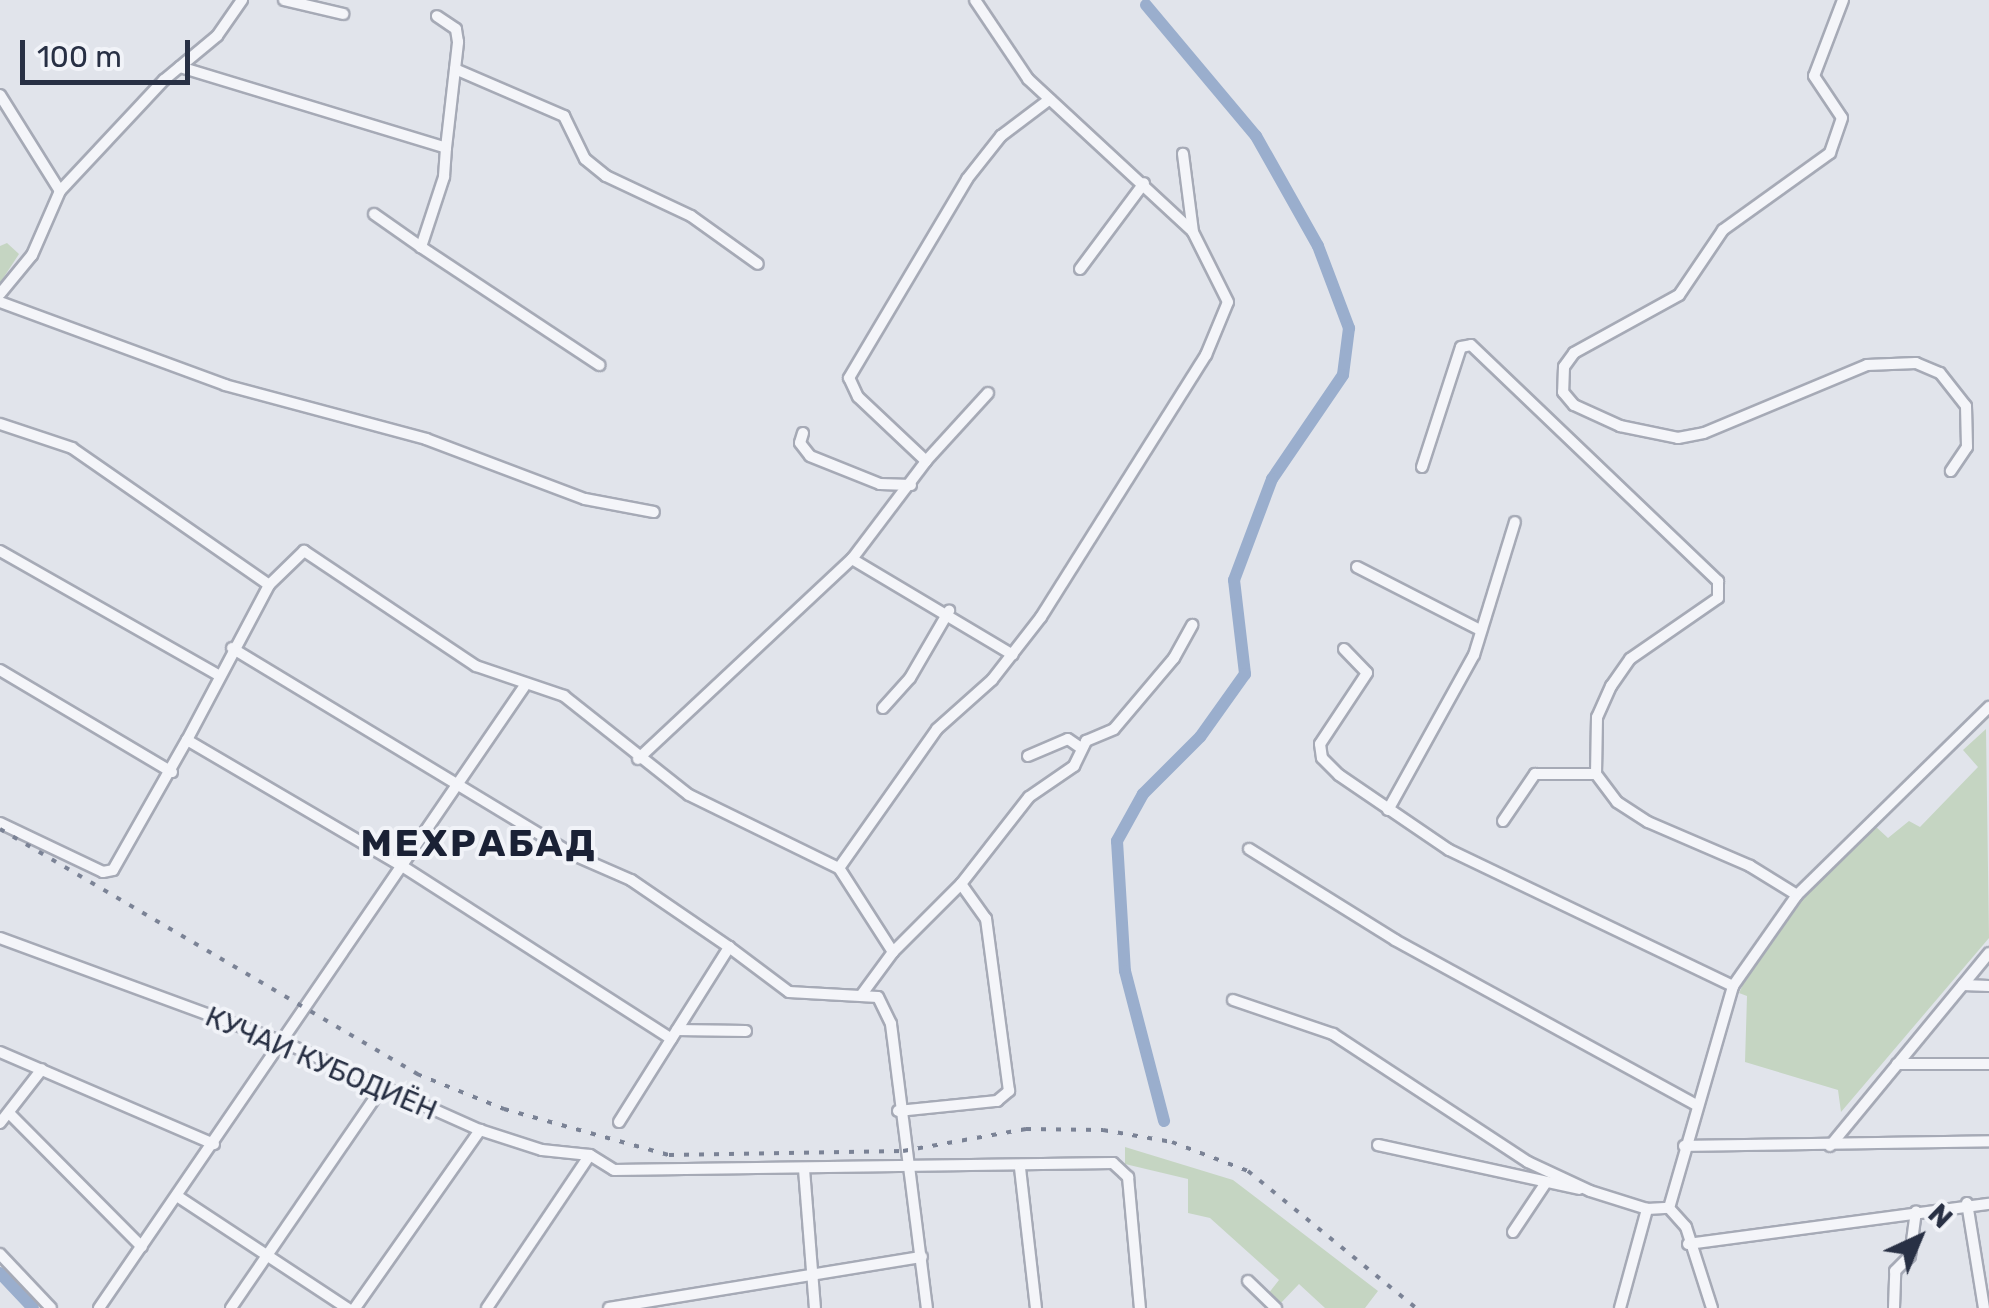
<!DOCTYPE html>
<meta charset="utf-8">
<style>
body{margin:0}
#map{position:relative;width:1989px;height:1308px;overflow:hidden;background:#e1e4eb;font-family:Rubik,sans-serif}
div>[style]{position:absolute}
.green>*{inset:0;background:#c5d5c2}
.canal>*{height:12px;margin:-6px;padding:0 6px;transform-origin:6px;border-radius:6px;background:#9aaecd}
.roads{filter:drop-shadow(2px 0 #a6aab6) drop-shadow(-2px 0 #a6aab6) drop-shadow(0 2px #a6aab6) drop-shadow(0 -2px #a6aab6)}
.street>*{height:10px;margin:-5px;padding:0 5px;transform-origin:5px;border-radius:5px;background:#f4f5f9}
.rail>*{height:4px;margin-top:-2px;transform-origin:0;background:repeating-linear-gradient(90deg,#7a8295 0 5px,transparent 0 15px)}
span{translate:-50% -50%;white-space:nowrap;text-align:center;line-height:1.15;-webkit-text-stroke:8px #f1f3f8;paint-order:stroke}
.street-label{font-size:28px;color:#283044}
.district-label{font-size:38px;color:#1a2135;font-weight:700;letter-spacing:2.5px}
.north{position:absolute;left:1869px;top:1188px;width:100px;height:100px;-webkit-text-stroke:8px #f1f3f8;paint-order:stroke;rotate:44deg;font-size:28px;font-weight:700;line-height:40px;text-align:center;color:#283044}
.north::after{content:'';display:block;margin:auto;width:35px;height:45px;background:#283044;clip-path:polygon(50% 0,100% 100%,50% 72%,0 100%)}
.scale{position:absolute;left:20px;top:40px;width:170px;height:45px;box-sizing:border-box;border:5px solid #283044;border-top:0;padding-left:12px;font-size:30px;line-height:35px;white-space:nowrap;color:#283044;-webkit-text-stroke:8px #f1f3f8;paint-order:stroke}
</style>
<div id="map">
<div class="green">
<div style="clip-path:polygon(7px 243px,19px 254px,0 283px,0 246px)"></div>
<div style="clip-path:polygon(1986px 729px,1989px 938px,1841px 1112px,1838px 1090px,1745px 1062px,1747px 996px,1739px 993px,1762px 944px,1797px 898px,1874px 825px,1888px 838px,1909px 821px,1920px 827px,1978px 767px,1963px 750px)"></div>
<div style="clip-path:polygon(1125px 1147px,1233px 1180px,1378px 1291px,1365px 1308px,1325px 1308px,1299px 1284px,1279px 1305px,1268px 1294px,1279px 1280px,1210px 1218px,1188px 1213px,1188px 1179px,1125px 1164px)"></div>
</div>
<div class="canal">
<div style="left:1146px;top:5px;width:171px;rotate:50deg"></div>
<div style="left:1256px;top:136px;width:126px;rotate:60.6deg"></div>
<div style="left:1318px;top:246px;width:88px;rotate:69.3deg"></div>
<div style="left:1349px;top:328px;width:47px;rotate:97.3deg"></div>
<div style="left:1343px;top:375px;width:126px;rotate:124.3deg"></div>
<div style="left:1272px;top:479px;width:108px;rotate:110.6deg"></div>
<div style="left:1234px;top:580px;width:95px;rotate:83.3deg"></div>
<div style="left:1245px;top:674px;width:77px;rotate:125.5deg"></div>
<div style="left:1200px;top:737px;width:81px;rotate:135deg"></div>
<div style="left:1143px;top:794px;width:54px;rotate:119deg"></div>
<div style="left:1117px;top:841px;width:130px;rotate:86.5deg"></div>
<div style="left:1125px;top:971px;width:155px;rotate:75.4deg"></div>
<div style="left:0;top:1273px;width:48px;rotate:46.7deg"></div>
</div>
<div class="roads">
<div class="street">
<div style="left:284px;top:0;width:61px;rotate:13.3deg"></div>
<div style="left:975px;top:0;width:95px;rotate:56.1deg"></div>
<div style="left:1028px;top:79px;width:224px;rotate:42.8deg"></div>
<div style="left:1843px;top:0;width:81px;rotate:110.9deg"></div>
<div style="left:1814px;top:76px;width:50px;rotate:56.3deg"></div>
<div style="left:1842px;top:118px;width:37px;rotate:109deg"></div>
<div style="left:1830px;top:153px;width:132px;rotate:144.3deg"></div>
<div style="left:1723px;top:230px;width:78px;rotate:124.1deg"></div>
<div style="left:1679px;top:295px;width:120px;rotate:151.1deg"></div>
<div style="left:1574px;top:353px;width:17px;rotate:126deg"></div>
<div style="left:1564px;top:367px;width:25px;rotate:92deg"></div>
<div style="left:1563px;top:392px;width:17px;rotate:50deg"></div>
<div style="left:1574px;top:405px;width:51px;rotate:24.5deg"></div>
<div style="left:1620px;top:426px;width:59px;rotate:11.7deg"></div>
<div style="left:1678px;top:438px;width:26px;rotate:-11deg"></div>
<div style="left:1704px;top:433px;width:177px;rotate:-22.6deg"></div>
<div style="left:1867px;top:365px;width:49px;rotate:-2.3deg"></div>
<div style="left:1916px;top:363px;width:26px;rotate:23deg"></div>
<div style="left:1940px;top:373px;width:42px;rotate:51.8deg"></div>
<div style="left:1966px;top:406px;width:41px;rotate:88.6deg"></div>
<div style="left:1967px;top:447px;width:29px;rotate:124deg"></div>
<div style="left:180px;top:67px;width:278px;rotate:16.9deg"></div>
<div style="left:446px;top:148px;width:107px;rotate:-83.5deg"></div>
<div style="left:458px;top:42px;width:13px;rotate:-99deg"></div>
<div style="left:456px;top:29px;width:23px;rotate:-146deg"></div>
<div style="left:455px;top:69px;width:119px;rotate:23.3deg"></div>
<div style="left:564px;top:116px;width:48px;rotate:64deg"></div>
<div style="left:585px;top:159px;width:27px;rotate:39deg"></div>
<div style="left:606px;top:176px;width:94px;rotate:25.2deg"></div>
<div style="left:691px;top:216px;width:82px;rotate:35.6deg"></div>
<div style="left:0;top:95px;width:113px;rotate:58deg"></div>
<div style="left:60px;top:191px;width:70px;rotate:113.6deg"></div>
<div style="left:32px;top:255px;width:50px;rotate:129.4deg"></div>
<div style="left:446px;top:148px;width:29px;rotate:94deg"></div>
<div style="left:444px;top:177px;width:74px;rotate:108.2deg"></div>
<div style="left:421px;top:247px;width:214px;rotate:33.5deg"></div>
<div style="left:60px;top:191px;width:152px;rotate:-46.9deg"></div>
<div style="left:164px;top:80px;width:69px;rotate:-39.7deg"></div>
<div style="left:217px;top:36px;width:44px;rotate:-55.2deg"></div>
<div style="left:374px;top:214px;width:57px;rotate:35.1deg"></div>
<div style="left:1080px;top:269px;width:107px;rotate:-53.3deg"></div>
<div style="left:0;top:302px;width:240px;rotate:20.2deg"></div>
<div style="left:225px;top:385px;width:208px;rotate:15deg"></div>
<div style="left:426px;top:439px;width:170px;rotate:20.7deg"></div>
<div style="left:585px;top:499px;width:70px;rotate:10.7deg"></div>
<div style="left:0;top:424px;width:76px;rotate:18.4deg"></div>
<div style="left:72px;top:448px;width:240px;rotate:34.8deg"></div>
<div style="left:803px;top:433px;width:10px;rotate:107deg"></div>
<div style="left:800px;top:443px;width:16px;rotate:52deg"></div>
<div style="left:810px;top:456px;width:75px;rotate:21.8deg"></div>
<div style="left:880px;top:484px;width:31px;rotate:2deg"></div>
<div style="left:926px;top:461px;width:93px;rotate:-136.7deg"></div>
<div style="left:858px;top:397px;width:21px;rotate:-115deg"></div>
<div style="left:849px;top:378px;width:231px;rotate:-59.3deg"></div>
<div style="left:967px;top:179px;width:55px;rotate:-51.7deg"></div>
<div style="left:1001px;top:136px;width:61px;rotate:-37.1deg"></div>
<div style="left:1422px;top:467px;width:126px;rotate:-72deg"></div>
<div style="left:1461px;top:347px;width:10px;rotate:-11deg"></div>
<div style="left:1471px;top:345px;width:342px;rotate:43.7deg"></div>
<div style="left:1718px;top:581px;width:17px;rotate:90deg"></div>
<div style="left:1718px;top:598px;width:107px;rotate:145.3deg"></div>
<div style="left:1630px;top:659px;width:33px;rotate:125deg"></div>
<div style="left:1611px;top:686px;width:34px;rotate:114deg"></div>
<div style="left:1597px;top:717px;width:57px;rotate:91deg"></div>
<div style="left:1596px;top:774px;width:35px;rotate:53deg"></div>
<div style="left:1617px;top:802px;width:37px;rotate:33deg"></div>
<div style="left:1648px;top:822px;width:111px;rotate:23.3deg"></div>
<div style="left:1750px;top:866px;width:55px;rotate:31.7deg"></div>
<div style="left:0;top:551px;width:251px;rotate:29.6deg"></div>
<div style="left:852px;top:559px;width:187px;rotate:30.8deg"></div>
<div style="left:1357px;top:567px;width:138px;rotate:27.1deg"></div>
<div style="left:232px;top:648px;width:402px;rotate:31.2deg"></div>
<div style="left:576px;top:856px;width:60px;rotate:23.6deg"></div>
<div style="left:631px;top:880px;width:119px;rotate:34.4deg"></div>
<div style="left:1344px;top:649px;width:33px;rotate:46deg"></div>
<div style="left:1367px;top:673px;width:85px;rotate:123.5deg"></div>
<div style="left:1320px;top:744px;width:14px;rotate:82deg"></div>
<div style="left:1322px;top:758px;width:24px;rotate:45deg"></div>
<div style="left:1339px;top:775px;width:133px;rotate:34.3deg"></div>
<div style="left:1449px;top:850px;width:315px;rotate:25.6deg"></div>
<div style="left:0;top:670px;width:200px;rotate:30.7deg"></div>
<div style="left:883px;top:708px;width:40px;rotate:-48deg"></div>
<div style="left:910px;top:678px;width:78px;rotate:-59.8deg"></div>
<div style="left:187px;top:740px;width:175px;rotate:-62.1deg"></div>
<div style="left:269px;top:585px;width:49px;rotate:-44.2deg"></div>
<div style="left:304px;top:551px;width:207px;rotate:33.8deg"></div>
<div style="left:476px;top:666px;width:93px;rotate:18.8deg"></div>
<div style="left:564px;top:696px;width:159px;rotate:38.4deg"></div>
<div style="left:689px;top:795px;width:167px;rotate:26deg"></div>
<div style="left:839px;top:868px;width:100px;rotate:57.3deg"></div>
<div style="left:893px;top:952px;width:52px;rotate:126.4deg"></div>
<div style="left:1028px;top:756px;width:43px;rotate:-23deg"></div>
<div style="left:1068px;top:739px;width:16px;rotate:35deg"></div>
<div style="left:638px;top:759px;width:293px;rotate:-43.1deg"></div>
<div style="left:852px;top:559px;width:123px;rotate:-52.9deg"></div>
<div style="left:926px;top:461px;width:92px;rotate:-47.6deg"></div>
<div style="left:1388px;top:810px;width:177px;rotate:-61deg"></div>
<div style="left:1474px;top:655px;width:139px;rotate:-72.9deg"></div>
<div style="left:1503px;top:821px;width:57px;rotate:-55.8deg"></div>
<div style="left:1535px;top:774px;width:61px"></div>
<div style="left:0;top:823px;width:114px;rotate:25.4deg"></div>
<div style="left:103px;top:872px;width:10px;rotate:-11deg"></div>
<div style="left:113px;top:870px;width:150px;rotate:-60.4deg"></div>
<div style="left:187px;top:740px;width:249px;rotate:30.4deg"></div>
<div style="left:402px;top:866px;width:320px;rotate:32.7deg"></div>
<div style="left:1249px;top:849px;width:172px;rotate:31.9deg"></div>
<div style="left:1395px;top:940px;width:343px;rotate:28.7deg"></div>
<div style="left:839px;top:868px;width:170px;rotate:-54.8deg"></div>
<div style="left:937px;top:729px;width:74px;rotate:-41.7deg"></div>
<div style="left:992px;top:680px;width:80px;rotate:-52.1deg"></div>
<div style="left:1041px;top:617px;width:310px;rotate:-57.8deg"></div>
<div style="left:1206px;top:355px;width:57px;rotate:-67.5deg"></div>
<div style="left:1228px;top:302px;width:78px;rotate:-116.6deg"></div>
<div style="left:1193px;top:232px;width:79px;rotate:-97.3deg"></div>
<div style="left:0;top:938px;width:302px;rotate:20.2deg"></div>
<div style="left:283px;top:1042px;width:216px;rotate:24.1deg"></div>
<div style="left:480px;top:1130px;width:65px;rotate:17.9deg"></div>
<div style="left:542px;top:1150px;width:48px;rotate:5.9deg"></div>
<div style="left:893px;top:952px;width:96px;rotate:-45deg"></div>
<div style="left:961px;top:884px;width:110px;rotate:-52deg"></div>
<div style="left:1029px;top:797px;width:55px;rotate:-34.6deg"></div>
<div style="left:1074px;top:766px;width:28px;rotate:-64deg"></div>
<div style="left:1086px;top:741px;width:30px;rotate:-23deg"></div>
<div style="left:1114px;top:729px;width:93px;rotate:-49.8deg"></div>
<div style="left:1174px;top:658px;width:38px;rotate:-61deg"></div>
<div style="left:1963px;top:985px;width:26px;rotate:2deg"></div>
<div style="left:1233px;top:1000px;width:106px;rotate:18.8deg"></div>
<div style="left:1333px;top:1034px;width:233px;rotate:33.3deg"></div>
<div style="left:1528px;top:1162px;width:68px;rotate:25.1deg"></div>
<div style="left:1590px;top:1191px;width:60px;rotate:17.5deg"></div>
<div style="left:1647px;top:1209px;width:22px;rotate:-3deg"></div>
<div style="left:677px;top:1030px;width:69px;rotate:0.8deg"></div>
<div style="left:0;top:1052px;width:233px;rotate:23.3deg"></div>
<div style="left:1897px;top:1064px;width:92px"></div>
<div style="left:898px;top:1111px;width:100px;rotate:-5.8deg"></div>
<div style="left:997px;top:1101px;width:16px;rotate:-40deg"></div>
<div style="left:1009px;top:1091px;width:174px;rotate:-97.6deg"></div>
<div style="left:986px;top:919px;width:43px;rotate:-125.5deg"></div>
<div style="left:10px;top:1114px;width:187px;rotate:45.2deg"></div>
<div style="left:619px;top:1122px;width:207px;rotate:-57.8deg"></div>
<div style="left:729px;top:947px;width:75px;rotate:36.9deg"></div>
<div style="left:789px;top:992px;width:89px;rotate:3.2deg"></div>
<div style="left:878px;top:997px;width:30px;rotate:64deg"></div>
<div style="left:891px;top:1024px;width:286px;rotate:82.8deg"></div>
<div style="left:0;top:1123px;width:68px;rotate:-52.1deg"></div>
<div style="left:1378px;top:1145px;width:206px;rotate:12.3deg"></div>
<div style="left:1684px;top:1146px;width:305px;rotate:-0.9deg"></div>
<div style="left:1830px;top:1146px;width:250px;rotate:-50.5deg"></div>
<div style="left:590px;top:1155px;width:28px;rotate:32deg"></div>
<div style="left:614px;top:1170px;width:499px;rotate:-0.8deg"></div>
<div style="left:1113px;top:1163px;width:21px;rotate:43deg"></div>
<div style="left:1128px;top:1177px;width:132px;rotate:84.8deg"></div>
<div style="left:1020px;top:1168px;width:141px;rotate:83.5deg"></div>
<div style="left:804px;top:1169px;width:139px;rotate:85.5deg"></div>
<div style="left:177px;top:1196px;width:204px;rotate:33.4deg"></div>
<div style="left:1967px;top:1203px;width:106px;rotate:80.8deg"></div>
<div style="left:1669px;top:1208px;width:231px;rotate:-73.9deg"></div>
<div style="left:1733px;top:986px;width:111px;rotate:-54.9deg"></div>
<div style="left:1797px;top:895px;width:269px;rotate:-44.4deg"></div>
<div style="left:1669px;top:1208px;width:25px;rotate:48deg"></div>
<div style="left:1686px;top:1227px;width:85px;rotate:72.2deg"></div>
<div style="left:1513px;top:1232px;width:58px;rotate:-56.3deg"></div>
<div style="left:1688px;top:1244px;width:304px;rotate:-7.6deg"></div>
<div style="left:0;top:1254px;width:74px;rotate:46.6deg"></div>
<div style="left:1248px;top:1281px;width:39px;rotate:44deg"></div>
<div style="left:99px;top:1308px;width:756px;rotate:-55.62deg"></div>
<div style="left:231px;top:1308px;width:265px;rotate:-55.6deg"></div>
<div style="left:355px;top:1308px;width:218px;rotate:-54.9deg"></div>
<div style="left:487px;top:1308px;width:184px;rotate:-56.1deg"></div>
<div style="left:609px;top:1308px;width:317px;rotate:-9.3deg"></div>
<div style="left:1620px;top:1308px;width:103px;rotate:-74.7deg"></div>
<div style="left:1894px;top:1308px;width:37px;rotate:-88deg"></div>
<div style="left:1895px;top:1271px;width:21px;rotate:-45deg"></div>
<div style="left:1910px;top:1256px;width:45px;rotate:-82.4deg"></div>
</div>
</div>
<div class="rail">
<div style="left:0;top:829px;width:484px;rotate:30.4deg"></div>
<div style="left:417px;top:1074px;width:94px;rotate:21.9deg"></div>
<div style="left:504px;top:1109px;width:171px;rotate:15.6deg"></div>
<div style="left:669px;top:1155px;width:234px;rotate:-1deg"></div>
<div style="left:903px;top:1151px;width:125px;rotate:-10.1deg"></div>
<div style="left:1026px;top:1129px;width:77px;rotate:0.7deg"></div>
<div style="left:1103px;top:1130px;width:70px;rotate:9.9deg"></div>
<div style="left:1172px;top:1142px;width:81px;rotate:20.9deg"></div>
<div style="left:1248px;top:1171px;width:217px;rotate:39.2deg"></div>
</div>
<div class="street-label">
<span style="left:321px;top:1064px;rotate:23deg">КУЧАИ КУБОДИЁН</span>
</div>
<div class="district-label">
<span style="left:479px;top:844px">МЕХРАБАД</span>
</div>
<div class="north">N</div>
<div class="scale">100 m</div>
</div>
